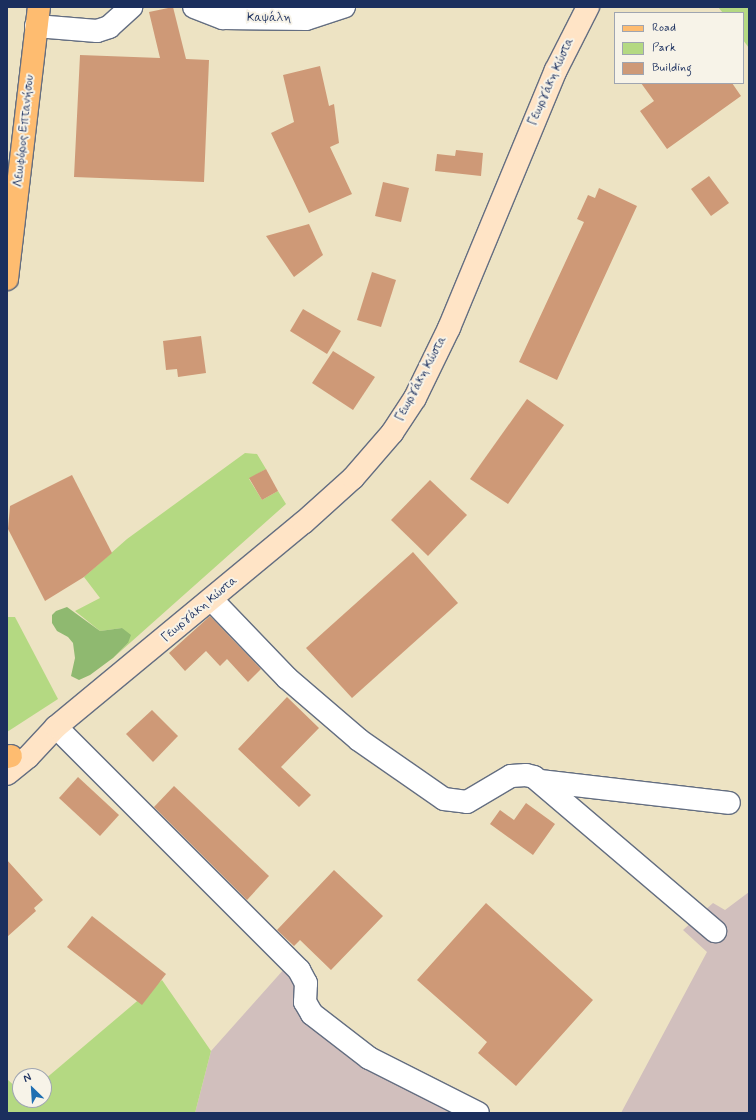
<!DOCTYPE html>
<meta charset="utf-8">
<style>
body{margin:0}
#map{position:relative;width:756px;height:1120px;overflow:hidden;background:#ede3c3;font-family:Mynerve,sans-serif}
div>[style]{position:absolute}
.industrial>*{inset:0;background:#d1bfbd}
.green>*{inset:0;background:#b4d982}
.forest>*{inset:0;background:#8fb970}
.building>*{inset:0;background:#ce9977}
.roads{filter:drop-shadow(1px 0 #646e81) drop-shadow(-1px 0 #646e81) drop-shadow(0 1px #646e81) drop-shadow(0 -1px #646e81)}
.street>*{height:22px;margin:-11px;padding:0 11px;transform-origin:11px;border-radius:11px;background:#fff}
.secondary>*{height:22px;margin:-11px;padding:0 11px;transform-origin:11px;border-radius:11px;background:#ffe4c6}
.primary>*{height:22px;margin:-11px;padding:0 11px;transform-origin:11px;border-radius:11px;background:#febc70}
span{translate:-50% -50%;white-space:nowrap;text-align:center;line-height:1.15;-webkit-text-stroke:4px #f7f3e8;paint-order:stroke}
.street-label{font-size:12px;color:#1b2f5e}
.frame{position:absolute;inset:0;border:8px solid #1b2f5e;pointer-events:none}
.legend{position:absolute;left:614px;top:12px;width:130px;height:72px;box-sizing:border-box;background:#f7f3e8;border:1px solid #9fa5b1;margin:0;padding:5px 7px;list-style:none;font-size:12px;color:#1b2f5e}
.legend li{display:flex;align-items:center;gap:8px;height:20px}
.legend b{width:20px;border:1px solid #9fa5b1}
.north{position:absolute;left:12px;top:1068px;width:40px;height:40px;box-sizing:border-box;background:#f7f3e8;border:1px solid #9fa5b1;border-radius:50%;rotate:335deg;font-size:11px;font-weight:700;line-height:16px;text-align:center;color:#1b2f5e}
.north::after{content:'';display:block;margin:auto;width:14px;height:18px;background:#1f6fb2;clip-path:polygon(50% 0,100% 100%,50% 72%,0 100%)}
</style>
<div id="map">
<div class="industrial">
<div style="clip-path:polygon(749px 892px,749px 1113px,621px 1113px,707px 952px,683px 930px,713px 903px,725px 910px)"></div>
<div style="clip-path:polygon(285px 968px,295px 979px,298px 1002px,466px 1113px,195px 1113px,211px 1051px)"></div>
</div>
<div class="green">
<div style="clip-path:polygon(718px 7px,749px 7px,749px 48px,743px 40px,743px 13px,723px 13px)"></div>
<div style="clip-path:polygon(245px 453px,257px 454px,266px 469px,249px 479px,262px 500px,278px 491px,286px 504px,113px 658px,128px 643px,122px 628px,100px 631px,75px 611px,100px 598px,84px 577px,127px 539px)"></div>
<div style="clip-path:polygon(7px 617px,15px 617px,58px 699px,7px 732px)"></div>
<div style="clip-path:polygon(162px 980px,211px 1051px,195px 1113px,7px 1113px,7px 1079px,20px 1091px,20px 1100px,44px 1100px,44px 1080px)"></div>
</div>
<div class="forest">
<div style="clip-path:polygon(67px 607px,100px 631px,122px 628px,131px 635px,128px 643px,113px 658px,90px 675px,79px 680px,71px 676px,75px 658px,73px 643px,68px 637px,57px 631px,52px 623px,52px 615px,56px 611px)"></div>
</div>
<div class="building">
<div style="clip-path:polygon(173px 7px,186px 59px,209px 60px,204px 182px,74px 177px,80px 55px,160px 58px,149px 12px)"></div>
<div style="clip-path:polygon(320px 66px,329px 106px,334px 104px,339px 143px,330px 147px,352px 194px,309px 213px,271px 133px,294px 122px,283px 75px)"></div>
<div style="clip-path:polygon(641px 83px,732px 83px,741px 96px,667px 149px,640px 111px,654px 101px)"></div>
<div style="clip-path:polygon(456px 150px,483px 153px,481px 176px,435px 171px,437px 154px,455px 156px)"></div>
<div style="clip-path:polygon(709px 176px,729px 203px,711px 216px,691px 189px)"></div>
<div style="clip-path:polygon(383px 182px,409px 188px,401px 222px,375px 216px)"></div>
<div style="clip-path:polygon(599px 188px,637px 206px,557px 380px,519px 362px,584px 222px,577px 219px,588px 195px,595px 198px)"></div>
<div style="clip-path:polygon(309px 224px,323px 255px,294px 277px,266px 236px)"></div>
<div style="clip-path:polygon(372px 272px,396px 280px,381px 327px,357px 320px)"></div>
<div style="clip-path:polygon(303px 309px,341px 331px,327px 354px,290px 331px)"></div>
<div style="clip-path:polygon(201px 336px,206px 373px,178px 377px,177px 369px,166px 370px,163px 341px)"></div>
<div style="clip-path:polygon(333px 351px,375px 377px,353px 410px,312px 383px)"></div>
<div style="clip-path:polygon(527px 399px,564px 425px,508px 504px,470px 479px)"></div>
<div style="clip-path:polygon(266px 469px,278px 491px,262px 500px,249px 478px)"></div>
<div style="clip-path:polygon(72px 475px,112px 553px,84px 577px,45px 601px,8px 529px,10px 506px)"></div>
<div style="clip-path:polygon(430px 480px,467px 515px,428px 556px,391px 520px)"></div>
<div style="clip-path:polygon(413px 552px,458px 603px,352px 698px,306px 648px)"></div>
<div style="clip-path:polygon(210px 616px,261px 669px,248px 682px,227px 659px,220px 666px,206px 651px,185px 671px,169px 653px)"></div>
<div style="clip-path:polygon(287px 697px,319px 728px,281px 767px,311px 795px,299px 807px,238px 749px)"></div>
<div style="clip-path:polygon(152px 710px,178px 736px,153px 762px,126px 734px)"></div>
<div style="clip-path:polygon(78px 777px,119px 815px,100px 836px,59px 798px)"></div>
<div style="clip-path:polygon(174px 786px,269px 876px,247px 900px,154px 807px)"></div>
<div style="clip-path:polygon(526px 803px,555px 824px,533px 855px,490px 824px,500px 810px,514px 820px)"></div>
<div style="clip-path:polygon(7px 860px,43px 900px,34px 908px,36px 911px,7px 937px)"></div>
<div style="clip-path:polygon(334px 870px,383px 916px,331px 970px,300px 940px,294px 946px,277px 930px)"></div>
<div style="clip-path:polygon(486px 903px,593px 1000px,516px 1086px,478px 1053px,487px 1042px,417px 980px)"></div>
<div style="clip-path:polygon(92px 916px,166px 974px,142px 1005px,67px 947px)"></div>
</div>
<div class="roads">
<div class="street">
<div style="left:194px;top:7px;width:31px;rotate:21deg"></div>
<div style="left:223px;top:18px;width:83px;rotate:0.7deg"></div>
<div style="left:306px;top:19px;width:40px;rotate:-18deg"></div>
<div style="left:36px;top:26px;width:61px;rotate:4.7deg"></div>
<div style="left:97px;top:31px;width:13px;rotate:-18deg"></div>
<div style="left:109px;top:27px;width:30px;rotate:-42deg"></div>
<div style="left:212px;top:600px;width:108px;rotate:46.1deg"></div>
<div style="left:287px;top:678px;width:95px;rotate:40.7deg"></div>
<div style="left:359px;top:740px;width:103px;rotate:34.8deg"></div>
<div style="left:444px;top:799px;width:23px;rotate:7deg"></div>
<div style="left:467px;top:802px;width:51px;rotate:-30.6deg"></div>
<div style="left:511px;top:776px;width:15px;rotate:-4deg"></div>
<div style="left:526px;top:775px;width:8px;rotate:14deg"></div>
<div style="left:534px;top:777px;width:238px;rotate:40.4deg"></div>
<div style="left:56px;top:727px;width:344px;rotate:45deg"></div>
<div style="left:299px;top:970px;width:15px;rotate:62deg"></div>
<div style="left:306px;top:983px;width:19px;rotate:93deg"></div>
<div style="left:305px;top:1002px;width:14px;rotate:60deg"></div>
<div style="left:312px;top:1014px;width:72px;rotate:37.7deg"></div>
<div style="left:369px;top:1058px;width:122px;rotate:26.8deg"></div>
<div style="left:540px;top:781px;width:190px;rotate:6.6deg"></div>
</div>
<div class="secondary">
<div style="left:7px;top:774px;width:27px;rotate:-39deg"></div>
<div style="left:28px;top:757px;width:41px;rotate:-47deg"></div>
<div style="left:56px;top:727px;width:320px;rotate:-39.6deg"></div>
<div style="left:303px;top:523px;width:67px;rotate:-42deg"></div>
<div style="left:353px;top:478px;width:60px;rotate:-49.1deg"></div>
<div style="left:392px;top:433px;width:42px;rotate:-56.7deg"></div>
<div style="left:415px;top:398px;width:78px;rotate:-64.1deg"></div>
<div style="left:449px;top:328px;width:279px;rotate:-67.5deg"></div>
<div style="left:556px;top:70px;width:71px;rotate:-63.1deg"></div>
</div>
<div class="primary">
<div style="left:7px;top:279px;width:274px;rotate:-83.3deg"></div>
<div style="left:7px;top:757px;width:4px;rotate:-14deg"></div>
</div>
</div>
<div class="street-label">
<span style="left:269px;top:19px">Καψάλη</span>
<span style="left:552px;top:82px;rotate:-66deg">Γεωργάκη Κώστα</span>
<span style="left:25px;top:131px;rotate:-84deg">Λεωφόρος Επτανήσου</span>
<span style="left:422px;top:379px;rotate:-62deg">Γεωργάκη Κώστα</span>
<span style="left:200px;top:610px;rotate:-40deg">Γεωργάκη Κώστα</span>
</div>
<div class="frame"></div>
<ul class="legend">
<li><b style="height:5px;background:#febc70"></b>Road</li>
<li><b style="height:11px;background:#b4d982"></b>Park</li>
<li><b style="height:11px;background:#ce9977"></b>Building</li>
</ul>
<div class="north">N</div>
</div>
